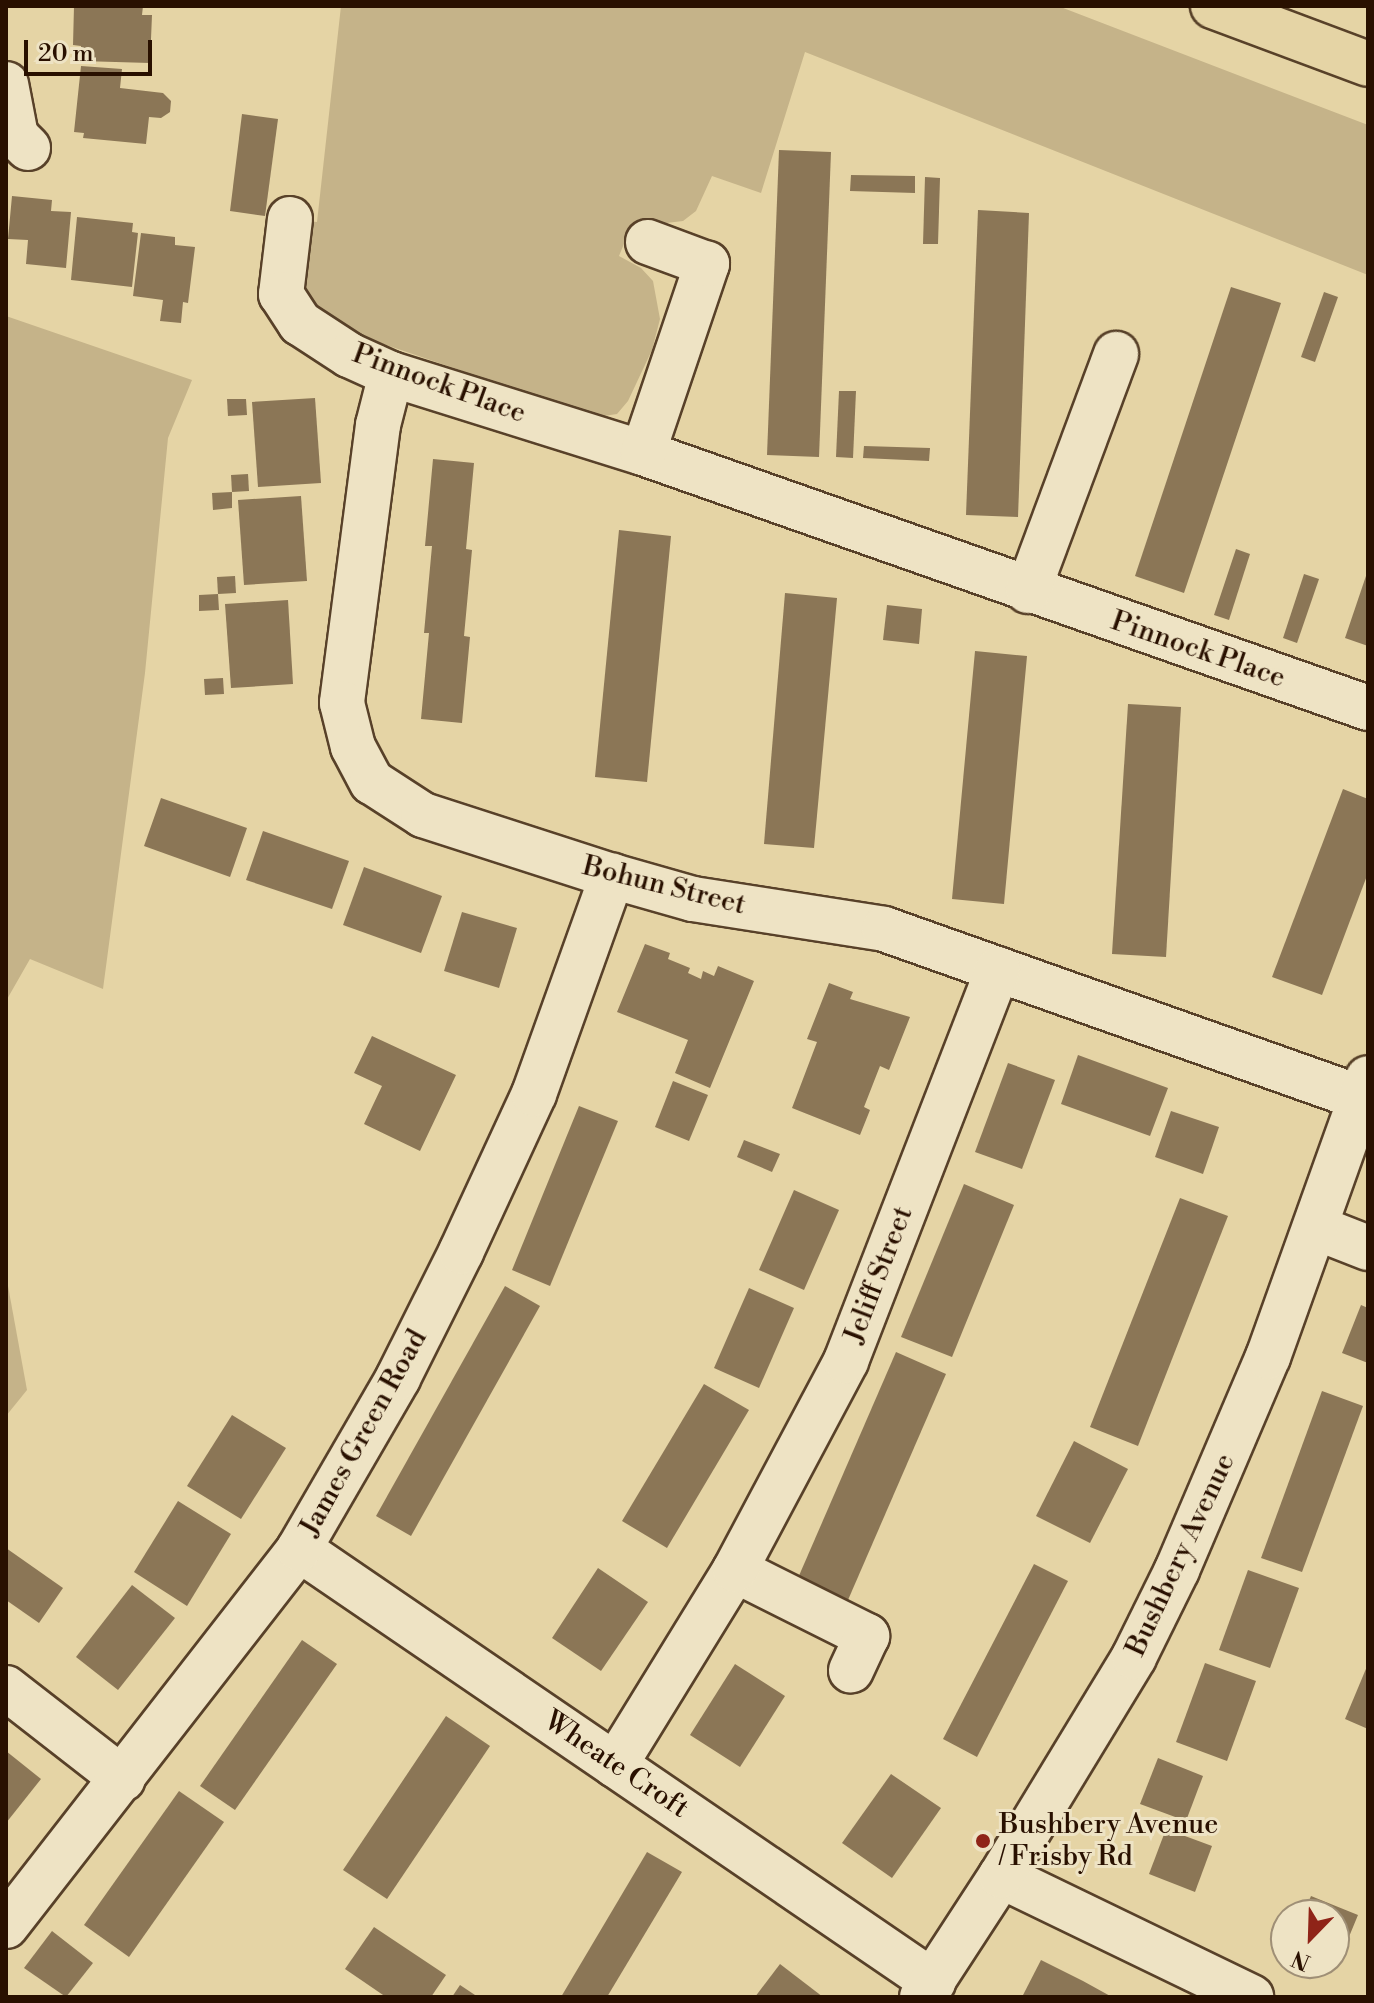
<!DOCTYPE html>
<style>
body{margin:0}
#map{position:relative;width:1374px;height:2003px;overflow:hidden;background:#e5d4a5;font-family:"Libre Bodoni",serif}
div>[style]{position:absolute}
.green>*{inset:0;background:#c5b389}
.building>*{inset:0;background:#8b7656}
.roads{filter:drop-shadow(2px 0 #584129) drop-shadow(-2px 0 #584129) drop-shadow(0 2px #584129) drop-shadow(0 -2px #584129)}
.minor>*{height:44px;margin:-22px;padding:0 22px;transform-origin:22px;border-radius:22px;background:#eee3c4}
.major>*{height:44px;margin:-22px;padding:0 22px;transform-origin:22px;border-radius:22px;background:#e5d4a5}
.dots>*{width:22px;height:22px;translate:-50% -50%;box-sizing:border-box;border:4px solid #eee3c4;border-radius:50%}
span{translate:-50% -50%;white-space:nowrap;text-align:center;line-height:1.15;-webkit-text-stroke:6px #eee3c4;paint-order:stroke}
.street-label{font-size:28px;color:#291000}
.poi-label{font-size:28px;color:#291000}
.left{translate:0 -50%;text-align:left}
.frame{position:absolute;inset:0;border:8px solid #291000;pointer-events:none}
.north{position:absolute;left:1270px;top:1899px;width:80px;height:80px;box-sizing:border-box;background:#eee3c4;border:2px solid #9f8f76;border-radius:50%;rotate:203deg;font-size:22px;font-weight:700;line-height:32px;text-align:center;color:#291000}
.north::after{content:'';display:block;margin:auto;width:28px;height:36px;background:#8f2418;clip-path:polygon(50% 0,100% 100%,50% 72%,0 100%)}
.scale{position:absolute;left:24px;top:40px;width:128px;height:36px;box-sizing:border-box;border:4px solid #291000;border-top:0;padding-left:10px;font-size:24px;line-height:28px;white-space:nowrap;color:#291000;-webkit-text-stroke:6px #eee3c4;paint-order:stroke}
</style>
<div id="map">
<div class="green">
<div style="clip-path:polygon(341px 6px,1058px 6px,1368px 125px,1368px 275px,805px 52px,761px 193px,712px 176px,696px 211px,683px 221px,658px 224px,640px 221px,632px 224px,619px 256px,641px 268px,653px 281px,660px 319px,652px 350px,628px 401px,617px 414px,597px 417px,316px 321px,294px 296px,298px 220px,317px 222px)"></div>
<div style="clip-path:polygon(6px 316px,192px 380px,168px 438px,145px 673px,103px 989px,30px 959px,6px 1001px)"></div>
<div style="clip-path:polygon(6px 1275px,27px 1390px,6px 1416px)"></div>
</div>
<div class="building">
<div style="clip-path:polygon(74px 6px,143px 6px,142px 15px,152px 15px,150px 63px,81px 61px,81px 46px,73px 45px)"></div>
<div style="clip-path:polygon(81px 66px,122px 69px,120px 88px,163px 93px,171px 101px,170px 112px,161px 118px,149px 117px,146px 144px,83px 138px,84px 133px,74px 132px)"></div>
<div style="clip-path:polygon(242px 114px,278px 119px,265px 216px,230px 211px)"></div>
<div style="clip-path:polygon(779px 150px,831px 152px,819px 457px,767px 455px)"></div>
<div style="clip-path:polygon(851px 175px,915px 176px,915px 193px,850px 191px)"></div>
<div style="clip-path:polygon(925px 177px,940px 178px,938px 244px,923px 244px)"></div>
<div style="clip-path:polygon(12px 196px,52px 200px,51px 211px,71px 212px,66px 268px,26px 264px,28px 240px,8px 239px)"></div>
<div style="clip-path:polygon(978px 210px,1029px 213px,1018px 517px,966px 515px)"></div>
<div style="clip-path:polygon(77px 217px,133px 223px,132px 232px,138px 233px,132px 287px,71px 280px)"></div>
<div style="clip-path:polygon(141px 233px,175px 237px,175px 245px,195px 247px,188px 303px,183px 302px,181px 323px,160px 321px,163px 300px,133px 296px)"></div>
<div style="clip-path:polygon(1231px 287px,1281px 303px,1184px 593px,1135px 576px)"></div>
<div style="clip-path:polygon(1324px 292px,1338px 297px,1315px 362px,1301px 357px)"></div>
<div style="clip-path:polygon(839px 391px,856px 391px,853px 458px,836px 457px)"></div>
<div style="clip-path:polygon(315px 398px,321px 483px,258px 487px,252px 402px)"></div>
<div style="clip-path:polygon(227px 399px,246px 399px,247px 415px,228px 416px)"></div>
<div style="clip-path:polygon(864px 446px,930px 448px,929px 461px,863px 458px)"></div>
<div style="clip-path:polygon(433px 459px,474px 463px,466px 549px,472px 550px,464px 636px,470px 637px,462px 723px,421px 719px,429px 633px,424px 633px,432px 546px,425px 546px)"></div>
<div style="clip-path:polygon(248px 474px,249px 491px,232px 492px,231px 475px)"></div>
<div style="clip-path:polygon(232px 492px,232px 508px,213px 510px,212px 493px)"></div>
<div style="clip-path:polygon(301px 496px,307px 581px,244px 585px,238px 500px)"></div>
<div style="clip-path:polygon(619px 530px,671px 536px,647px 782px,595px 777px)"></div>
<div style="clip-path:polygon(1236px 549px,1250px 554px,1229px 620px,1214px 615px)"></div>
<div style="clip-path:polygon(1368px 570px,1368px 646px,1345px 638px)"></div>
<div style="clip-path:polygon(1304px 574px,1319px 579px,1297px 643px,1283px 638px)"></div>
<div style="clip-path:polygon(235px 576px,236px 593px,218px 594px,217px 577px)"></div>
<div style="clip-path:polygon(785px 593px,837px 598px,814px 848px,764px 844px)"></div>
<div style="clip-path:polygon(218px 594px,219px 610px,199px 611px,199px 595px)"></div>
<div style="clip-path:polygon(288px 600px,293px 684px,231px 688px,225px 604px)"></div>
<div style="clip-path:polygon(887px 605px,922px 609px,919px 644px,883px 640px)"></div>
<div style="clip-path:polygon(975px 651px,1027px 656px,1004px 904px,952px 899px)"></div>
<div style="clip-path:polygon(223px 678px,224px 694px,205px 695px,204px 679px)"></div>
<div style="clip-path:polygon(1128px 704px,1181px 707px,1166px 957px,1112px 954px)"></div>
<div style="clip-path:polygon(1343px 789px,1368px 799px,1368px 873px,1322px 995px,1272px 977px)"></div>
<div style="clip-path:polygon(161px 798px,247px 828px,230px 877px,144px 846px)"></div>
<div style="clip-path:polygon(263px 831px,349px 861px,332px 909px,246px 880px)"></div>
<div style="clip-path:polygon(364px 867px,442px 896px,421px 953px,343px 925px)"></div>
<div style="clip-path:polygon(462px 912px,517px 928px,499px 988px,444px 971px)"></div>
<div style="clip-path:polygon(645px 944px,670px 953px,668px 959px,690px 968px,688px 973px,701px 979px,703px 971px,714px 976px,718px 966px,754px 981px,710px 1088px,675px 1073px,688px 1040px,617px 1012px)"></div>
<div style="clip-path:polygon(829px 983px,853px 992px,850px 999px,910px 1017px,889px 1070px,880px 1066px,864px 1107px,870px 1110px,860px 1135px,792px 1108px,817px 1042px,807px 1039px)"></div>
<div style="clip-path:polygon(372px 1036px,456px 1075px,420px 1151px,364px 1124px,382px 1086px,354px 1073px)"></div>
<div style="clip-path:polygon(1078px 1055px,1168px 1088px,1150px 1136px,1061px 1104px)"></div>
<div style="clip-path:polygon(1008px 1063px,1055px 1080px,1022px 1169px,975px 1152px)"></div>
<div style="clip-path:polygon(673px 1081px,708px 1095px,689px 1141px,655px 1127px)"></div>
<div style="clip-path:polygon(579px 1106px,618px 1121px,550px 1286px,512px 1270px)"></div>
<div style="clip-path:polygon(1171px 1111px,1219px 1127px,1203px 1174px,1155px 1157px)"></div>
<div style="clip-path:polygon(744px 1140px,780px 1154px,772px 1172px,737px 1157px)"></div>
<div style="clip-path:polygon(964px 1184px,1014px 1205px,952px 1357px,901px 1337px)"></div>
<div style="clip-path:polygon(794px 1190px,839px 1210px,804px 1290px,759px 1270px)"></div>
<div style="clip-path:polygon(1180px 1198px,1228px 1216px,1138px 1446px,1090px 1427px)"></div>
<div style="clip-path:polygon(505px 1286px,540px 1306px,411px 1536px,376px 1516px)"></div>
<div style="clip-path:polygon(749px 1288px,794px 1308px,759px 1388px,714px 1368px)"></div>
<div style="clip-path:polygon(1361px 1305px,1368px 1308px,1368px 1363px,1342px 1353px)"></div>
<div style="clip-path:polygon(896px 1352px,946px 1374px,848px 1600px,798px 1578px)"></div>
<div style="clip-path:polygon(704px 1384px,749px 1410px,667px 1548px,622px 1521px)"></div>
<div style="clip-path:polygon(1322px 1391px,1363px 1406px,1302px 1572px,1261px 1558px)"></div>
<div style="clip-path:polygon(232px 1415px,286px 1448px,241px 1519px,187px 1486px)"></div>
<div style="clip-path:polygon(1074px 1441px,1128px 1469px,1090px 1543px,1036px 1516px)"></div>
<div style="clip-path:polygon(178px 1501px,231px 1534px,187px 1606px,134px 1572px)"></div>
<div style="clip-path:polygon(6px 1548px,63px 1588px,39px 1623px,6px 1600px)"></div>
<div style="clip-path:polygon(1034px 1564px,1068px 1581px,977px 1757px,943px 1739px)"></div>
<div style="clip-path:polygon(598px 1568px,648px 1602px,601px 1671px,552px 1638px)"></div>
<div style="clip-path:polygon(1248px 1570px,1299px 1588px,1270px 1668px,1219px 1650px)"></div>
<div style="clip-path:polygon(132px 1585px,175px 1618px,118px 1690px,76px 1657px)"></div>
<div style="clip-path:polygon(302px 1640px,337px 1664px,235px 1810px,200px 1786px)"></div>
<div style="clip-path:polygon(1205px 1663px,1256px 1681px,1227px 1761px,1176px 1742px)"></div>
<div style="clip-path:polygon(735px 1664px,785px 1696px,740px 1767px,690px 1735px)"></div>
<div style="clip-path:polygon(1368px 1664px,1368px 1729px,1345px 1719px)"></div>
<div style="clip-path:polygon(446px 1716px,490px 1746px,387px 1899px,343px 1870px)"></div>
<div style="clip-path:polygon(6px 1751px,41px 1779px,6px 1823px)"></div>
<div style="clip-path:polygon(1158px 1758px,1203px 1776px,1186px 1821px,1140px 1804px)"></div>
<div style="clip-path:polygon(891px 1774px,941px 1808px,892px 1878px,842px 1843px)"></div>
<div style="clip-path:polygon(179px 1791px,224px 1822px,129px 1957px,84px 1925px)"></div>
<div style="clip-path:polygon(1166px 1829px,1212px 1846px,1195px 1892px,1149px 1874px)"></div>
<div style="clip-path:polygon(647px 1852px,682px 1872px,607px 1997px,561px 1997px)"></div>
<div style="clip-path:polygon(1311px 1896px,1358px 1915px,1339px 1961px,1334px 1959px,1334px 1915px,1303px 1915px)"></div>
<div style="clip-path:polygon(374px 1927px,446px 1975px,431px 1997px,386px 1997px,345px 1969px)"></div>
<div style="clip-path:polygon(52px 1931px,93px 1963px,66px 1997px,24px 1968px)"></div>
<div style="clip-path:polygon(1041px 1960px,1083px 1981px,1112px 1997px,1022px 1997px)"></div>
<div style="clip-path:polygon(780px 1964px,823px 1997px,755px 1997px)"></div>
<div style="clip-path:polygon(460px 1985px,478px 1997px,452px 1997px)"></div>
</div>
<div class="roads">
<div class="minor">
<div style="left:6px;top:84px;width:53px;rotate:79.1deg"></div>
<div style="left:16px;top:136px;width:17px;rotate:45deg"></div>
<div style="left:290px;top:219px;width:76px;rotate:96.8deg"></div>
<div style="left:281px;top:294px;width:35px;rotate:57deg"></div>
<div style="left:300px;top:323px;width:59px;rotate:33.1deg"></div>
<div style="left:349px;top:355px;width:46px;rotate:24.3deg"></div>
<div style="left:391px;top:374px;width:264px;rotate:17.4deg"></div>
<div style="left:643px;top:453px;width:769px;rotate:19.38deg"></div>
<div style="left:391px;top:374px;width:53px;rotate:104.3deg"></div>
<div style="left:378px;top:425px;width:280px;rotate:97.4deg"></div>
<div style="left:342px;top:703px;width:45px;rotate:76deg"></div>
<div style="left:353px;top:747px;width:40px;rotate:62deg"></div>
<div style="left:372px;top:782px;width:61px;rotate:32.9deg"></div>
<div style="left:423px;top:815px;width:199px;rotate:17.9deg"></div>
<div style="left:612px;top:876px;width:84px;rotate:15.9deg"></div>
<div style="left:693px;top:899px;width:193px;rotate:8.9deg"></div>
<div style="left:884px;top:929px;width:506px;rotate:19.51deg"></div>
<div style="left:643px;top:453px;width:200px;rotate:-71.3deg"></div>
<div style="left:707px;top:264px;width:63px;rotate:-159.6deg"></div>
<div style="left:1028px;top:591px;width:253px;rotate:-69.6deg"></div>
<div style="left:1317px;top:1228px;width:55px;rotate:21.4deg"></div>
<div style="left:299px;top:1549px;width:768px;rotate:34.33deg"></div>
<div style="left:735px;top:1570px;width:148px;rotate:26.6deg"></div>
<div style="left:867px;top:1636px;width:38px;rotate:115deg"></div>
<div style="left:6px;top:1688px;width:148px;rotate:37.9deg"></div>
<div style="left:615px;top:1765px;width:229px;rotate:-58.4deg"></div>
<div style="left:735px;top:1570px;width:237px;rotate:-62deg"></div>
<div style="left:846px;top:1361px;width:420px;rotate:-68.8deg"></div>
<div style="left:1001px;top:1876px;width:278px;rotate:25.8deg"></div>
<div style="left:6px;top:1926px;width:477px;rotate:-52.1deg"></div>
<div style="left:299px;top:1549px;width:198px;rotate:-59.9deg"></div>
<div style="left:398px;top:1378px;width:141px;rotate:-63.4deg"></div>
<div style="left:461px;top:1252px;width:174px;rotate:-65.2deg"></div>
<div style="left:534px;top:1094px;width:232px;rotate:-70.3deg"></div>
<div style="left:922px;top:1997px;width:145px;rotate:-56.9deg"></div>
<div style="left:1001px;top:1876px;width:256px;rotate:-58.7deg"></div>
<div style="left:1134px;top:1657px;width:97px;rotate:-63.7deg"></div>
<div style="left:1177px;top:1570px;width:232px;rotate:-66.9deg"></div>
<div style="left:1268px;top:1357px;width:296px;rotate:-70.3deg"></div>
</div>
<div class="major">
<div style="left:1213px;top:6px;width:165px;rotate:20.5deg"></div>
</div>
</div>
<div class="dots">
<div style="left:983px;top:1841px;background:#8f2418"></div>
</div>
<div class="street-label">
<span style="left:439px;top:384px;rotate:20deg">Pinnock Place</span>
<span style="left:1198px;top:650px;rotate:19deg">Pinnock Place</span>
<span style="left:664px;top:886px;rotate:14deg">Bohun Street</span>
<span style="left:879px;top:1275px;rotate:-69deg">Jeliff Street</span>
<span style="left:364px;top:1433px;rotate:-61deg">James Green Road</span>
<span style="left:1181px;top:1555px;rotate:-65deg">Bushbery Avenue</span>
<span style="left:616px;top:1765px;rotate:34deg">Wheate Croft</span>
</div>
<div class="poi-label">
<span class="left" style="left:999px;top:1841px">Bushbery Avenue<br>/ Frisby Rd</span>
</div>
<div class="frame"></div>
<div class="north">N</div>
<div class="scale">20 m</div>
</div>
